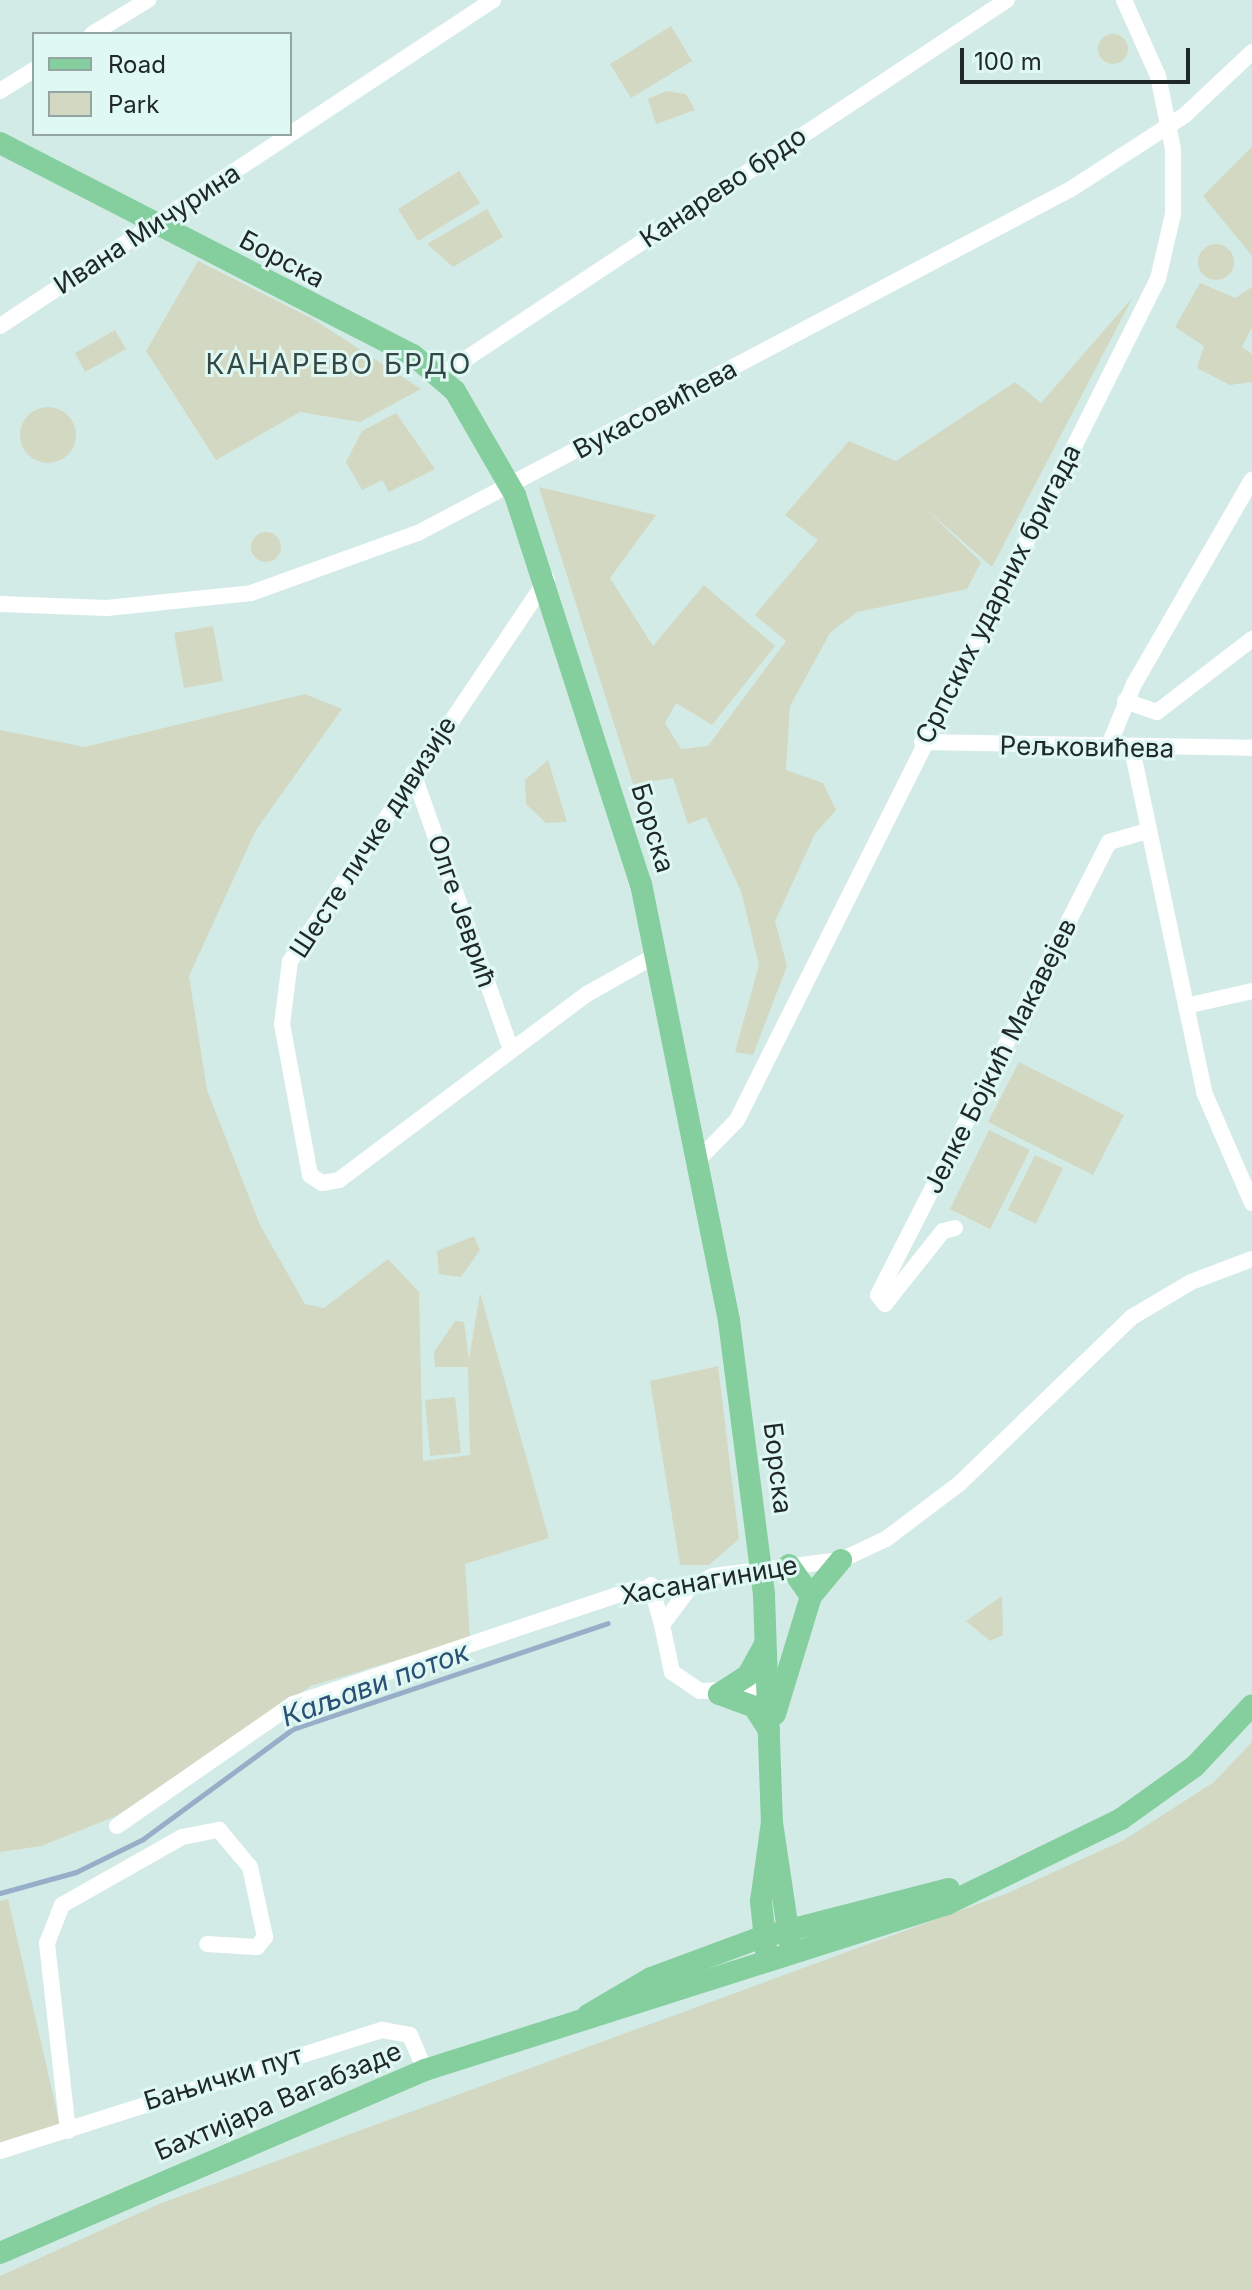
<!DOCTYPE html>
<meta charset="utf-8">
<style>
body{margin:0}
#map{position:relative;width:1252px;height:2290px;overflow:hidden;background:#d3ebe7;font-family:Inter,sans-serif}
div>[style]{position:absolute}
.green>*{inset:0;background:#d3d8c2}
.round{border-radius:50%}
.stream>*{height:5px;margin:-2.5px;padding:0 2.5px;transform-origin:2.5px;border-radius:2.5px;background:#97aec8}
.minor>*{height:16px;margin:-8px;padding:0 8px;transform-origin:8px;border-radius:8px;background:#fff}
.major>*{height:22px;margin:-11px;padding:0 11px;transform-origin:11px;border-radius:11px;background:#85ce9e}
span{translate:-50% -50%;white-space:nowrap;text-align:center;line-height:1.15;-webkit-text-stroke:6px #e0f8f4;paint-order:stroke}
.street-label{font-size:26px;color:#202928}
.neighbourhood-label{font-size:28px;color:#334844;letter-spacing:2px}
.water-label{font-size:28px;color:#2b5075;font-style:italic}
.legend{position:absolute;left:32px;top:32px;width:260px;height:104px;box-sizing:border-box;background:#e0f8f4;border:2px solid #93a5a2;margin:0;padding:10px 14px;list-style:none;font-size:24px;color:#202928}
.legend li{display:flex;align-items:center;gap:16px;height:40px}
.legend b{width:40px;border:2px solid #93a5a2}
.scale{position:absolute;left:960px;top:48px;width:230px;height:36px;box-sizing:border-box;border:4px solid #202928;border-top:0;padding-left:10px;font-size:24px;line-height:28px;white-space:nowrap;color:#202928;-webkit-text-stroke:6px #e0f8f4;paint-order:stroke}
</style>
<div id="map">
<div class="green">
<div style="clip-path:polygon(671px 26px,692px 61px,631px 98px,610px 64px)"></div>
<div class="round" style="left:1098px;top:34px;width:30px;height:30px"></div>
<div style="clip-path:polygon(666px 91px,686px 94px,695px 110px,656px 124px,648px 99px)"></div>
<div style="clip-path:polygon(1252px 147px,1252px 256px,1203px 196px)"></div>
<div style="clip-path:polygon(459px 171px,480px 203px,418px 241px,398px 209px)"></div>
<div style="clip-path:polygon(487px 209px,503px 237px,453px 267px,427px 244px)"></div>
<div class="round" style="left:1198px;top:244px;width:36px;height:36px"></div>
<div style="clip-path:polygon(198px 261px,313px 319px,421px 389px,360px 422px,300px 412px,216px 460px,146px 351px)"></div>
<div style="clip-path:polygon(1200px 283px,1235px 298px,1252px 287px,1252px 327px,1242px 347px,1252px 354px,1252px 382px,1230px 385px,1197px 368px,1204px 346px,1175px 327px)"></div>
<div style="clip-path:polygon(1133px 297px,992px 567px,925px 508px,981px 562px,967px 589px,857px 612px,830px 633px,790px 706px,786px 770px,823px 783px,836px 810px,815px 834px,775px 921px,787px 966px,753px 1055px,735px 1052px,759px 965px,741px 891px,706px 817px,688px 824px,673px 778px,633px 784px,539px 487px,656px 515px,610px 578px,653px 646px,704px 585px,775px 646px,712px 725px,676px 703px,665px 723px,681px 749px,708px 746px,786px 641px,755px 615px,818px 540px,785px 515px,849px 441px,896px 461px,1015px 382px,1041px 403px)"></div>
<div style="clip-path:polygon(115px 330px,126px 349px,85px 372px,75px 353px)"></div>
<div class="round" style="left:20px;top:407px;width:56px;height:56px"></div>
<div style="clip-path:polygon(396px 413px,435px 469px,389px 492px,382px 480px,362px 490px,346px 462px,362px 431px)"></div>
<div class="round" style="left:251px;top:532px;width:30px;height:30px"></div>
<div style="clip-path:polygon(213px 626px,223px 681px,184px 688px,174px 633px)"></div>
<div style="clip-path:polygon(305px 694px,342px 709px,256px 830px,189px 976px,207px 1090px,260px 1225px,305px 1304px,324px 1308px,388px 1259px,419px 1292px,423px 1461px,470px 1455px,468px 1367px,435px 1367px,434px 1352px,455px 1321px,464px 1322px,469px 1360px,480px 1293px,549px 1538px,465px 1564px,470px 1638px,311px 1686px,116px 1816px,41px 1846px,0 1852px,0 730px,85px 747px)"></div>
<div style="clip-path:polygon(548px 760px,567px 822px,546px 823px,526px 804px,525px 780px)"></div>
<div style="clip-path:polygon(1019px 1062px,1124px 1115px,1093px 1175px,988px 1122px)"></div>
<div style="clip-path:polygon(989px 1130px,1030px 1150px,990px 1229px,950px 1209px)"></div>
<div style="clip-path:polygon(1035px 1155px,1063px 1168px,1036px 1224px,1008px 1210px)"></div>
<div style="clip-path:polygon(474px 1236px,480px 1250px,461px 1277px,439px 1274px,437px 1251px)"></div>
<div style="clip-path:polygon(718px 1366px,739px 1539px,709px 1565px,680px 1565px,650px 1381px)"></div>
<div style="clip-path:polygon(455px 1397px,461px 1453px,430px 1456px,425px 1400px)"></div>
<div style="clip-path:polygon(1002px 1596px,1003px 1635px,990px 1641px,966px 1621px)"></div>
<div style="clip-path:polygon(1252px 1742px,1252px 2290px,0 2290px,0 2276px,159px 2204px,1008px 1893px,1124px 1840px,1214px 1782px)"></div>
<div style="clip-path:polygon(8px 1899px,61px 2129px,0 2146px,0 1901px)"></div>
</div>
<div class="stream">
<div style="left:0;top:1893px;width:79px;rotate:-15.4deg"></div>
<div style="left:76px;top:1872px;width:75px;rotate:-26.2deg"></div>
<div style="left:143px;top:1839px;width:186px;rotate:-36.3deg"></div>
<div style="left:293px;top:1729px;width:332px;rotate:-18.6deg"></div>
</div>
<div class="minor">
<div style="left:92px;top:34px;width:66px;rotate:-31.3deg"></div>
<div style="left:0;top:91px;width:40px;rotate:-32deg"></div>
<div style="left:0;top:326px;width:591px;rotate:-33.47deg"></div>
<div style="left:440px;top:376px;width:680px;rotate:-33.55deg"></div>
<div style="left:547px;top:579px;width:460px;rotate:123.9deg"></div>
<div style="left:290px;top:961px;width:64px;rotate:97.2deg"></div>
<div style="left:282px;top:1024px;width:154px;rotate:79.5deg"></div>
<div style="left:310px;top:1175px;width:14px;rotate:34deg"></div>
<div style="left:322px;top:1183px;width:17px;rotate:-10deg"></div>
<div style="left:339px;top:1180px;width:310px;rotate:-36.9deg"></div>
<div style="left:587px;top:994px;width:81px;rotate:-29.4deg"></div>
<div style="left:0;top:604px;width:107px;rotate:2.1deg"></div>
<div style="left:107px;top:608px;width:145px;rotate:-5.9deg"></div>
<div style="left:251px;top:593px;width:177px;rotate:-19.8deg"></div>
<div style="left:418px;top:533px;width:738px;rotate:-27.78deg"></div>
<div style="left:1071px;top:189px;width:136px;rotate:-33deg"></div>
<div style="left:1185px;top:115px;width:92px;rotate:-43.2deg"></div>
<div style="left:1125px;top:701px;width:34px;rotate:19deg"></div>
<div style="left:1157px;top:712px;width:120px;rotate:-37.5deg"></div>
<div style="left:922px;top:742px;width:330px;rotate:1deg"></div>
<div style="left:1132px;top:749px;width:350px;rotate:78.1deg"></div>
<div style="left:1204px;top:1092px;width:121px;rotate:66.6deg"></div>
<div style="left:1107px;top:750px;width:71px;rotate:-67.8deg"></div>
<div style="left:1134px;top:684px;width:236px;rotate:-60deg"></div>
<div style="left:413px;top:773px;width:294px;rotate:70.5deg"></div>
<div style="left:1186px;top:1006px;width:68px;rotate:-12.8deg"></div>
<div style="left:699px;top:1159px;width:54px;rotate:-45.7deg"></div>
<div style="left:737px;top:1120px;width:940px;rotate:-63.41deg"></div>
<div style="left:1158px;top:279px;width:67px;rotate:-77deg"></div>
<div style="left:1173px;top:214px;width:65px;rotate:-90deg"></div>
<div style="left:1173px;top:149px;width:75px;rotate:-101.6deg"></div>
<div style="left:1158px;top:76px;width:83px;rotate:-114.1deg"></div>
<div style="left:955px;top:1228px;width:12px;rotate:166deg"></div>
<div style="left:943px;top:1231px;width:93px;rotate:128.5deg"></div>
<div style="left:885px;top:1304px;width:11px;rotate:-128deg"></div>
<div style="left:878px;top:1295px;width:508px;rotate:-62.98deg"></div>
<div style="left:1109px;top:842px;width:37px;rotate:-16deg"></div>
<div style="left:651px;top:1585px;width:41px;rotate:74.6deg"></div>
<div style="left:768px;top:1689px;width:68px;rotate:178.3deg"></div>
<div style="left:700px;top:1691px;width:34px;rotate:-146deg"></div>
<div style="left:672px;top:1672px;width:48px;rotate:-102deg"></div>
<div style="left:662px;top:1625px;width:49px;rotate:-53.4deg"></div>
<div style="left:691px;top:1586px;width:24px;rotate:-24deg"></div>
<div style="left:713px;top:1576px;width:129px;rotate:-7.1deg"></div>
<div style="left:841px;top:1560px;width:50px;rotate:-25deg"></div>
<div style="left:886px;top:1539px;width:91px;rotate:-37deg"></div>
<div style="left:959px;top:1484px;width:240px;rotate:-44deg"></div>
<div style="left:1132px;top:1317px;width:69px;rotate:-30.7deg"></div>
<div style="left:1191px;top:1282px;width:65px;rotate:-20.7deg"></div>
<div style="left:117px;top:1826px;width:214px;rotate:-34.7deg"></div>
<div style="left:293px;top:1704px;width:358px;rotate:-18.6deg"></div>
<div style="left:632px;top:1590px;width:59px;rotate:-3.9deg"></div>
<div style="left:68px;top:2131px;width:189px;rotate:-96.4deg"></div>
<div style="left:47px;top:1943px;width:41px;rotate:-68.5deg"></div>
<div style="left:62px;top:1905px;width:138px;rotate:-29.5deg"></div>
<div style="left:182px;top:1837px;width:38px;rotate:-11deg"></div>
<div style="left:219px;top:1830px;width:48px;rotate:50deg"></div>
<div style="left:250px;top:1867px;width:72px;rotate:77.9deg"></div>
<div style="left:265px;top:1937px;width:13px;rotate:129deg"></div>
<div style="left:257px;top:1947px;width:50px;rotate:-176.6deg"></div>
<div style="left:0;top:2151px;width:401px;rotate:-17.6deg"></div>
<div style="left:382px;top:2030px;width:28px;rotate:10deg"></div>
<div style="left:410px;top:2035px;width:38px;rotate:67deg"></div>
</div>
<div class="major">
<div style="left:0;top:143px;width:464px;rotate:27.2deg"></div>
<div style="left:413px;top:355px;width:55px;rotate:40.6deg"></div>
<div style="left:455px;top:391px;width:120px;rotate:60deg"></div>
<div style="left:515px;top:495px;width:409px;rotate:72.1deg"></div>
<div style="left:641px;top:884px;width:446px;rotate:78.6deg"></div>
<div style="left:729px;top:1321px;width:277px;rotate:82.7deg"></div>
<div style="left:764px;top:1596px;width:226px;rotate:88deg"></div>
<div style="left:772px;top:1822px;width:80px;rotate:97.9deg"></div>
<div style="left:761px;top:1901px;width:58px;rotate:84.1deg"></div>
<div style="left:789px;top:1565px;width:38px;rotate:55deg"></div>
<div style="left:719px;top:1694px;width:35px;rotate:-33deg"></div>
<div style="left:748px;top:1675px;width:35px;rotate:-61deg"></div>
<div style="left:719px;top:1694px;width:37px;rotate:20deg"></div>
<div style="left:754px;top:1707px;width:27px;rotate:57deg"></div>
<div style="left:775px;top:1714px;width:123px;rotate:-73deg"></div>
<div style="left:811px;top:1596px;width:47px;rotate:-50.2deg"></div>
<div style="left:772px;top:1823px;width:121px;rotate:81.5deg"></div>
<div style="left:588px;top:2015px;width:73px;rotate:-30.4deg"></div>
<div style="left:651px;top:1978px;width:118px;rotate:-20.3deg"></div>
<div style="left:762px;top:1937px;width:193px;rotate:-14.4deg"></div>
<div style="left:0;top:2253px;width:463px;rotate:-23.3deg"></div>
<div style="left:425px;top:2070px;width:548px;rotate:-17.64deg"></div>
<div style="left:947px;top:1904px;width:194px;rotate:-26deg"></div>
<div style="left:1121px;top:1819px;width:91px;rotate:-35.6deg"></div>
<div style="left:1195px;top:1766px;width:83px;rotate:-46.9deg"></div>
</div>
<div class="street-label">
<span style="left:723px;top:187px;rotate:-34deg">Канарево брдо</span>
<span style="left:147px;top:229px;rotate:-33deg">Ивана Мичурина</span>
<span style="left:282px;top:259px;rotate:28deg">Борска</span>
<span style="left:655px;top:409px;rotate:-28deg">Вукасовићева</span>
<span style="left:998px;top:594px;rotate:-63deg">Српских ударних бригада</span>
<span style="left:1087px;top:747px;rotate:1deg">Рељковићева</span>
<span style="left:653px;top:828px;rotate:73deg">Борска</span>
<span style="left:373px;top:837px;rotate:-57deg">Шесте личке дивизије</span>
<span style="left:462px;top:911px;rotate:71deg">Олге Јеврић</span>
<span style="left:1000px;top:1056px;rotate:-63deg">Јелке Бојкић Макавејев</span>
<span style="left:778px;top:1468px;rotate:83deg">Борска</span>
<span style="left:709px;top:1580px;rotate:-10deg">Хасанагинице</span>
<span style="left:223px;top:2078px;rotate:-17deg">Бањички пут</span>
<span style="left:278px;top:2101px;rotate:-23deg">Бахтијара Вагабзаде</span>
</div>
<div class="neighbourhood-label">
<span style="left:339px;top:364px">КАНАРЕВО БРДО</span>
</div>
<div class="water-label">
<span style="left:375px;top:1684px;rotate:-20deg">Каљави поток</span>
</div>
<ul class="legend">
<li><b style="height:10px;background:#85ce9e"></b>Road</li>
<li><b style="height:22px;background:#d3d8c2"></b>Park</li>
</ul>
<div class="scale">100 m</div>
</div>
